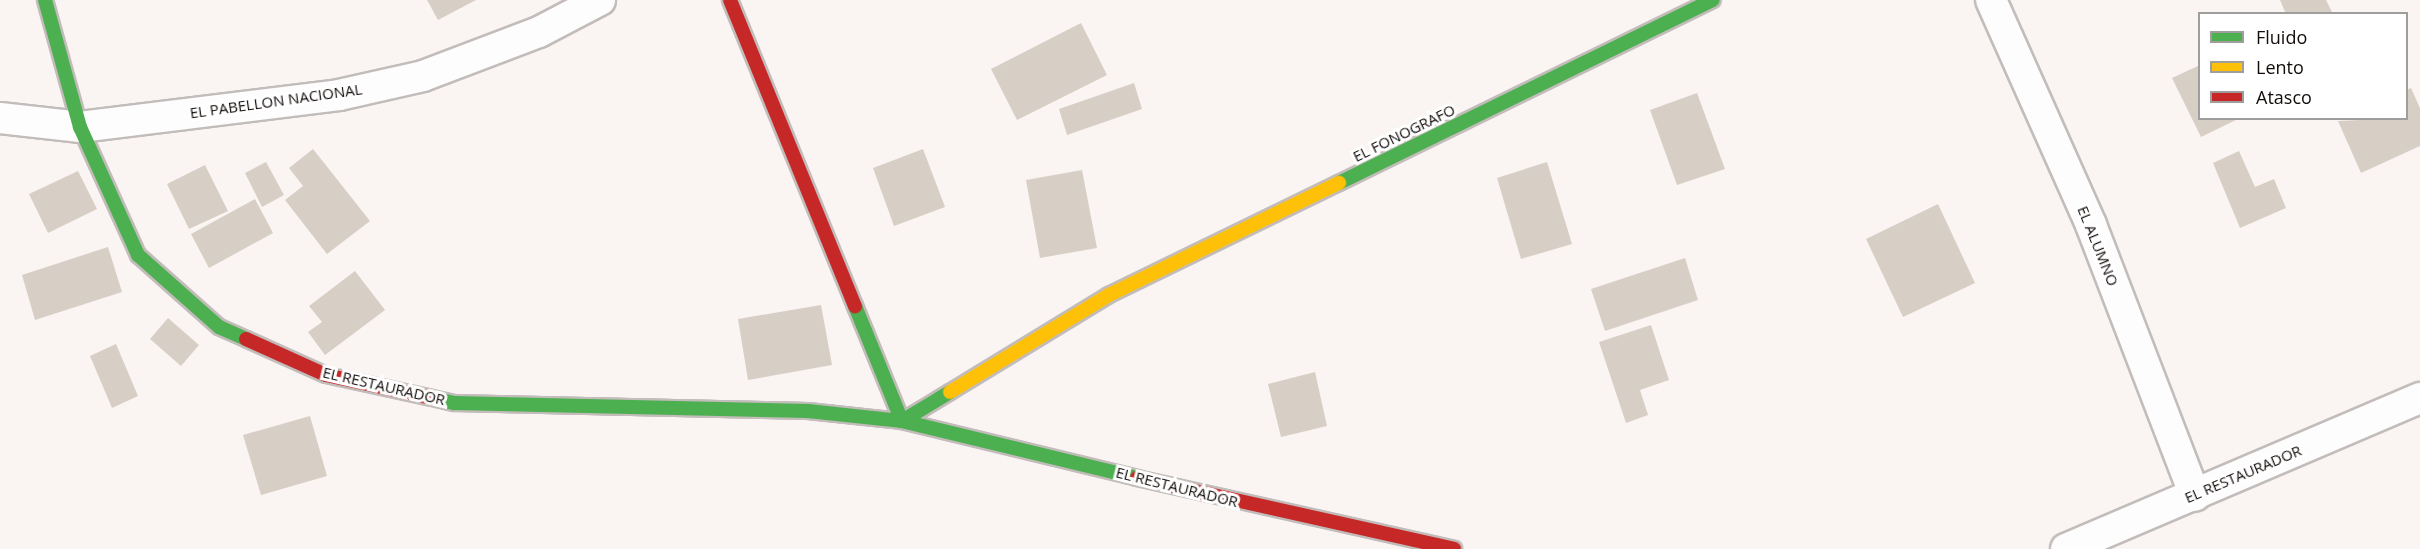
<!DOCTYPE html>
<style>
body{margin:0}
#map{position:relative;width:2420px;height:549px;overflow:hidden;background:#faf4f2;font-family:"Open Sans",sans-serif}
div>[style]{position:absolute}
.building>*{inset:0;background:#d7cfc5}
.roads{filter:drop-shadow(2px 0 #c2bcba) drop-shadow(-2px 0 #c2bcba) drop-shadow(0 2px #c2bcba) drop-shadow(0 -2px #c2bcba)}
.street>*{height:30px;margin:-15px;padding:0 15px;transform-origin:15px;border-radius:15px;background:#fefdfd}
.fast>*{height:14px;margin:-7px;padding:0 7px;transform-origin:7px;border-radius:7px;background:#4caf50}
.slow>*{height:14px;margin:-7px;padding:0 7px;transform-origin:7px;border-radius:7px;background:#ffc107}
.jam>*{height:14px;margin:-7px;padding:0 7px;transform-origin:7px;border-radius:7px;background:#c62828}
span{translate:-50% -50%;white-space:nowrap;text-align:center;line-height:1.15;-webkit-text-stroke:6px #fff;paint-order:stroke}
.street-label{font-size:15px;color:#120c0a}
.legend{position:absolute;left:2198px;top:12px;width:210px;height:108px;box-sizing:border-box;background:#fff;border:2px solid #a09e9d;margin:0;padding:8px 10px;list-style:none;font-size:18px;color:#120c0a}
.legend li{display:flex;align-items:center;gap:12px;height:30px}
.legend b{width:30px;border:2px solid #a09e9d}
</style>
<div id="map">
<div class="building">
<div style="clip-path:polygon(427px 0,476px 0,438px 20px)"></div>
<div style="clip-path:polygon(2280px 0,2326px 0,2333px 14px,2286px 14px)"></div>
<div style="clip-path:polygon(1081px 23px,1107px 75px,1017px 120px,991px 69px)"></div>
<div style="clip-path:polygon(2200px 65px,2200px 118px,2240px 118px,2201px 137px,2172px 78px)"></div>
<div style="clip-path:polygon(1134px 83px,1142px 109px,1067px 135px,1059px 109px)"></div>
<div style="clip-path:polygon(2411px 88px,2420px 108px,2420px 146px,2361px 173px,2338px 121px,2406px 118px,2406px 90px)"></div>
<div style="clip-path:polygon(1697px 93px,1725px 169px,1677px 185px,1650px 110px)"></div>
<div style="clip-path:polygon(313px 149px,370px 221px,327px 254px,285px 200px,303px 186px,289px 168px)"></div>
<div style="clip-path:polygon(923px 149px,945px 207px,894px 226px,873px 168px)"></div>
<div style="clip-path:polygon(2239px 151px,2255px 187px,2274px 179px,2286px 208px,2240px 228px,2213px 163px)"></div>
<div style="clip-path:polygon(266px 162px,284px 195px,262px 207px,245px 173px)"></div>
<div style="clip-path:polygon(1547px 162px,1572px 244px,1521px 259px,1497px 178px)"></div>
<div style="clip-path:polygon(205px 165px,228px 211px,189px 229px,167px 184px)"></div>
<div style="clip-path:polygon(1082px 170px,1097px 248px,1040px 258px,1026px 180px)"></div>
<div style="clip-path:polygon(78px 171px,97px 209px,48px 233px,29px 194px)"></div>
<div style="clip-path:polygon(255px 199px,273px 233px,209px 268px,191px 234px)"></div>
<div style="clip-path:polygon(1938px 204px,1975px 283px,1903px 317px,1866px 239px)"></div>
<div style="clip-path:polygon(108px 247px,122px 292px,35px 320px,22px 275px)"></div>
<div style="clip-path:polygon(1685px 258px,1698px 300px,1605px 331px,1591px 289px)"></div>
<div style="clip-path:polygon(355px 271px,385px 310px,325px 355px,308px 332px,322px 322px,309px 306px)"></div>
<div style="clip-path:polygon(821px 305px,832px 365px,748px 380px,738px 319px)"></div>
<div style="clip-path:polygon(168px 318px,199px 345px,181px 366px,150px 339px)"></div>
<div style="clip-path:polygon(1651px 325px,1669px 380px,1640px 390px,1648px 415px,1626px 423px,1599px 342px)"></div>
<div style="clip-path:polygon(116px 344px,138px 396px,112px 408px,90px 356px)"></div>
<div style="clip-path:polygon(1315px 372px,1327px 426px,1281px 437px,1268px 384px)"></div>
<div style="clip-path:polygon(310px 416px,327px 476px,261px 495px,243px 435px)"></div>
</div>
<div class="roads">
<div class="street">
<div style="left:1991px;top:0;width:246px;rotate:66deg"></div>
<div style="left:2091px;top:225px;width:290px;rotate:69deg"></div>
<div style="left:0;top:118px;width:81px;rotate:6.4deg"></div>
<div style="left:80px;top:127px;width:261px;rotate:-7deg"></div>
<div style="left:339px;top:95px;width:86px;rotate:-12.7deg"></div>
<div style="left:423px;top:76px;width:124px;rotate:-20.8deg"></div>
<div style="left:539px;top:32px;width:69px;rotate:-27.7deg"></div>
<div style="left:2066px;top:549px;width:385px;rotate:-23.1deg"></div>
</div>
<div class="fast">
<div style="left:45px;top:0;width:132px;rotate:74.6deg"></div>
<div style="left:80px;top:127px;width:141px;rotate:65.6deg"></div>
<div style="left:138px;top:255px;width:108px;rotate:41.6deg"></div>
<div style="left:219px;top:327px;width:30px;rotate:24deg"></div>
<div style="left:1339px;top:183px;width:416px;rotate:-26.1deg"></div>
<div style="left:855px;top:306px;width:124px;rotate:67.8deg"></div>
<div style="left:902px;top:421px;width:242px;rotate:13.6deg"></div>
<div style="left:432px;top:398px;width:23px;rotate:13deg"></div>
<div style="left:454px;top:403px;width:354px;rotate:1.3deg"></div>
<div style="left:808px;top:411px;width:95px;rotate:6.1deg"></div>
<div style="left:902px;top:421px;width:56px;rotate:-31.1deg"></div>
</div>
<div class="slow">
<div style="left:950px;top:392px;width:186px;rotate:-31.4deg"></div>
<div style="left:1109px;top:295px;width:256px;rotate:-26deg"></div>
</div>
<div class="jam">
<div style="left:730px;top:0;width:331px;rotate:67.8deg"></div>
<div style="left:246px;top:339px;width:88px;rotate:24.2deg"></div>
<div style="left:326px;top:375px;width:108px;rotate:12.2deg"></div>
<div style="left:1137px;top:478px;width:325px;rotate:12.6deg"></div>
</div>
</div>
<div class="street-label">
<span style="left:276px;top:101px;rotate:-8deg">EL PABELLON NACIONAL</span>
<span style="left:1404px;top:133px;rotate:-26deg">EL FONOGRAFO</span>
<span style="left:2098px;top:246px;rotate:68deg">EL ALUMNO</span>
<span style="left:384px;top:386px;rotate:13deg">EL RESTAURADOR</span>
<span style="left:2243px;top:474px;rotate:-23deg">EL RESTAURADOR</span>
<span style="left:1177px;top:487px;rotate:14deg">EL RESTAURADOR</span>
</div>
<ul class="legend">
<li><b style="height:8px;background:#4caf50"></b>Fluido</li>
<li><b style="height:8px;background:#ffc107"></b>Lento</li>
<li><b style="height:8px;background:#c62828"></b>Atasco</li>
</ul>
</div>
